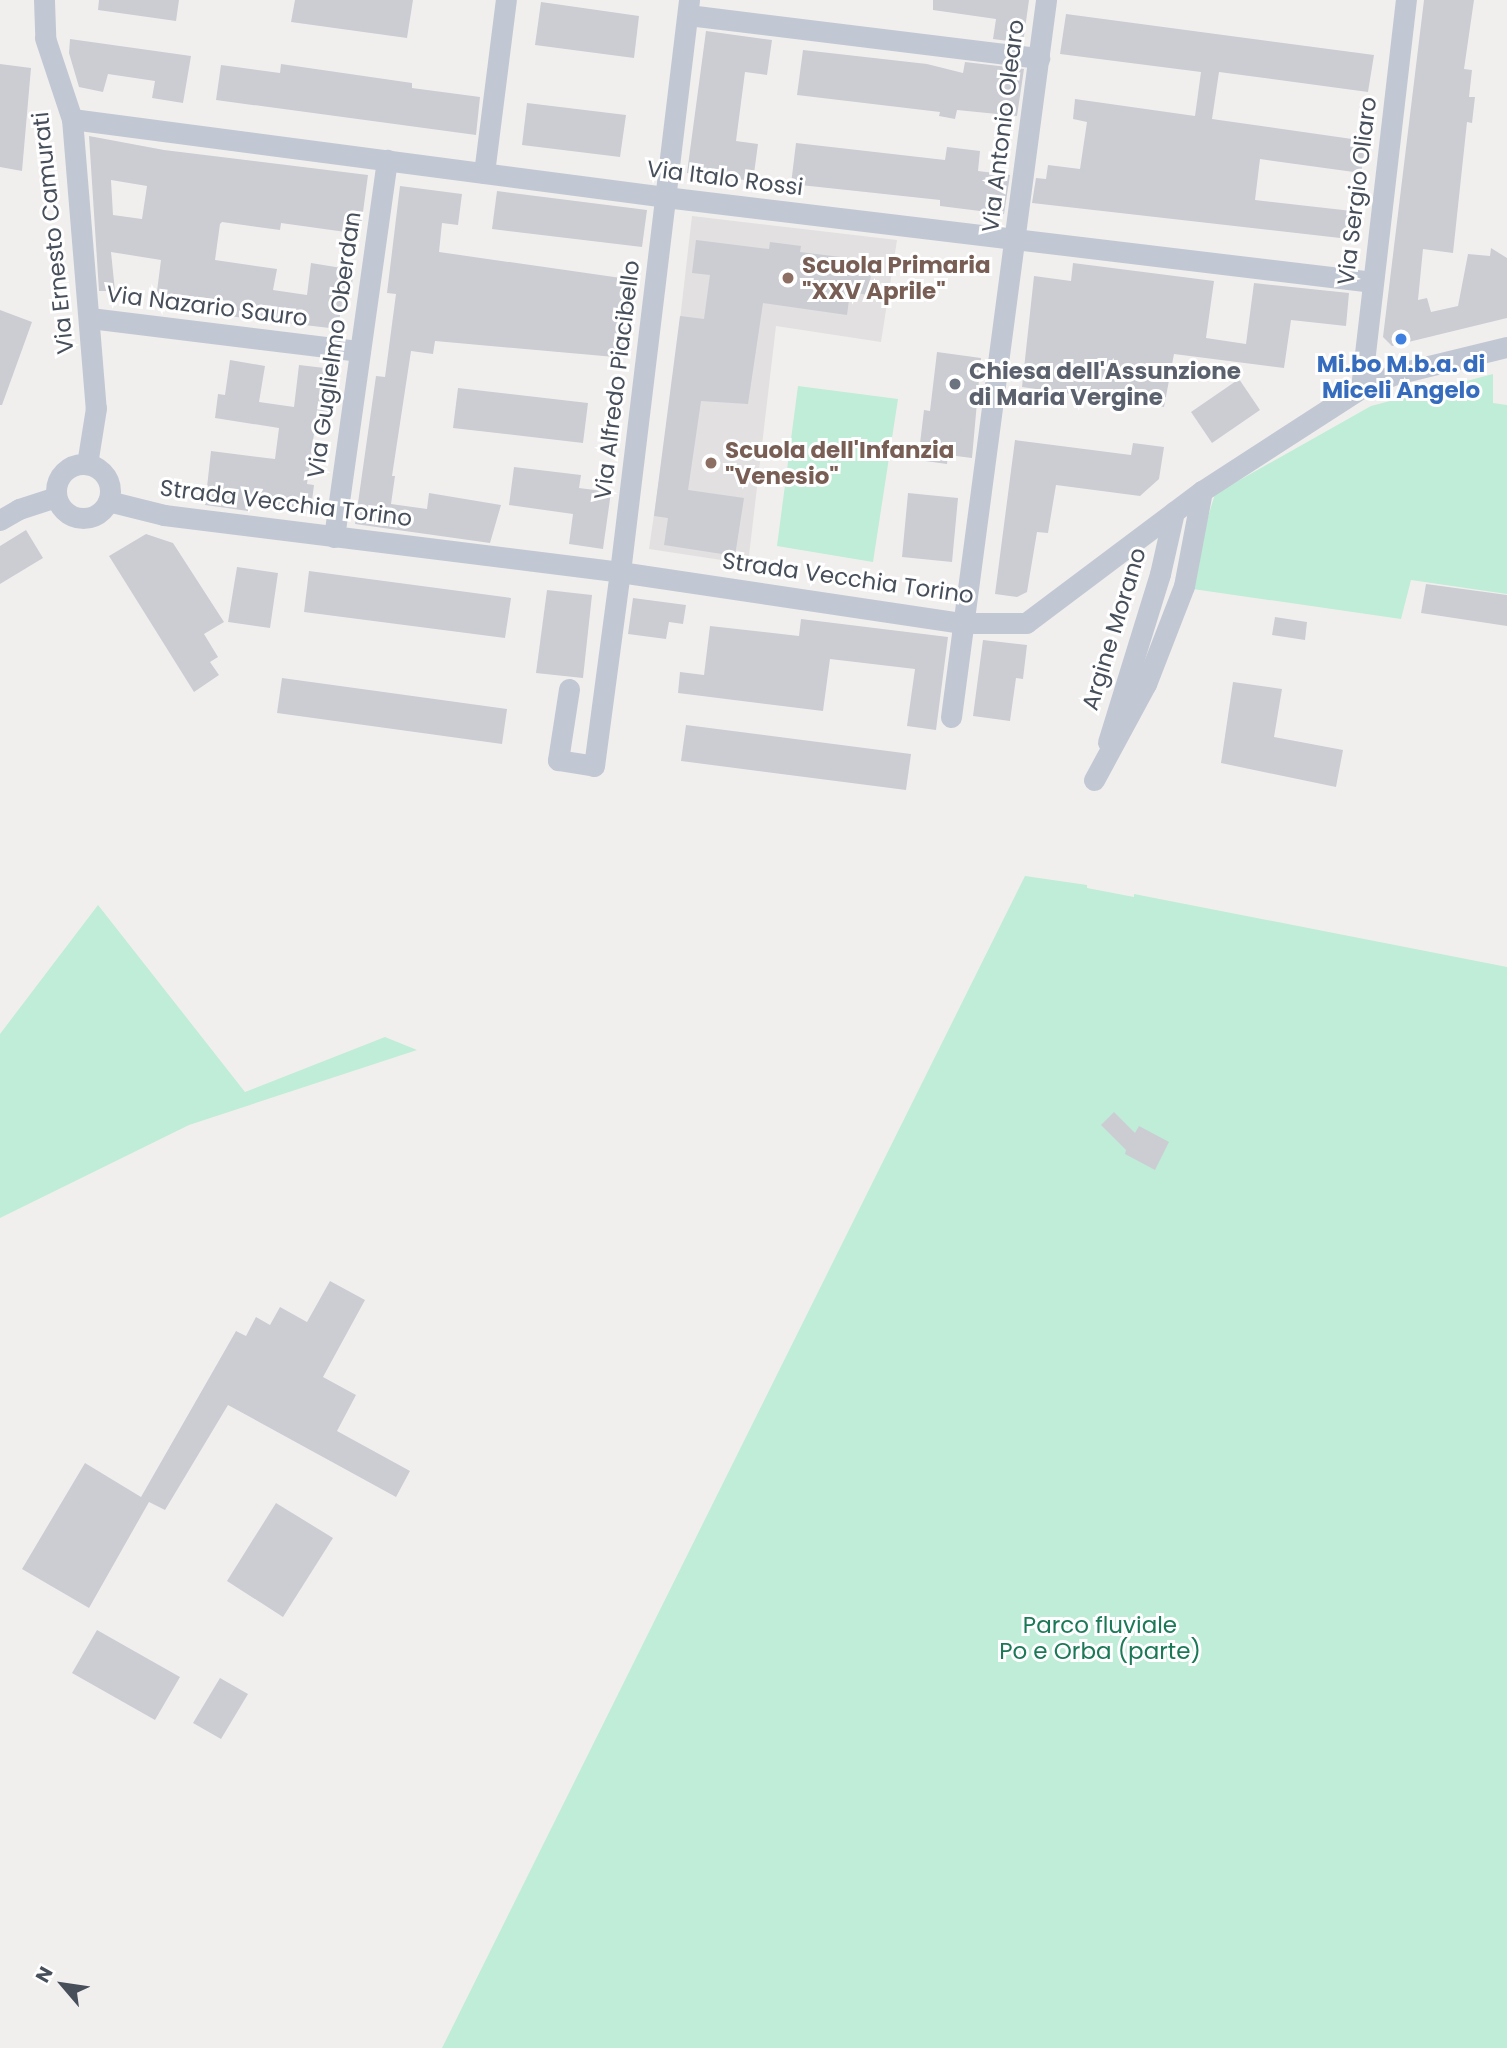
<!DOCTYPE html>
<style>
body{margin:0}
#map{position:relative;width:1507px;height:2048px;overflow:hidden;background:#f1efee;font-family:Poppins,sans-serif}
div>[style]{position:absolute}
.education>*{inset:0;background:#e2e0e0}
.green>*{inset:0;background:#bfedd7}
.building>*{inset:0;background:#cbcdd3}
.minor>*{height:21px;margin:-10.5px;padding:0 10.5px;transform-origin:10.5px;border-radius:10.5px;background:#c2c8d3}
.minor>.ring{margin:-10.5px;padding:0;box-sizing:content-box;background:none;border:21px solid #c2c8d3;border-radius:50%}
.dots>*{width:19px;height:19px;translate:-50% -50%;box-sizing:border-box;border:4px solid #fff;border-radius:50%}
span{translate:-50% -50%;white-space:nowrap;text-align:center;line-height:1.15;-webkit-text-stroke:6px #fff;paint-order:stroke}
.street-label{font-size:23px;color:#474f5b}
.education-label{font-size:23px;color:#785e54;font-weight:700}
.left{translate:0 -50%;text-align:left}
.shop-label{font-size:23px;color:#366cbe;font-weight:700}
.worship-label{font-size:23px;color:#5b616d;font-weight:700}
.park-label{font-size:23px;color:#1b7958}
.north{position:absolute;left:28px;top:1950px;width:70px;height:70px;-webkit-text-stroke:5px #fff;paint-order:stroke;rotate:299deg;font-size:19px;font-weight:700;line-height:28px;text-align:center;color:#474f5b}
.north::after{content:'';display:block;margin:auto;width:24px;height:32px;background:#474f5b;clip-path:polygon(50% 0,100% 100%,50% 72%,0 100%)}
</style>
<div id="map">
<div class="education">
<div style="clip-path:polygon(692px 216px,897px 240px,881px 342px,776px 326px,748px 564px,649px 549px,671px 397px)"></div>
</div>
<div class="green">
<div style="clip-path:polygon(1493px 374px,1493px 403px,1507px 405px,1507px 594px,1411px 580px,1401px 619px,1186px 588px,1215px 494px,1371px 406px)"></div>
<div style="clip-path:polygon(798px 386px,898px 399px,873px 562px,777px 546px)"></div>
<div style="clip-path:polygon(1025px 876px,1087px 885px,1087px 888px,1134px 897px,1134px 894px,1507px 967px,1507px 2048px,442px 2048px)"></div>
<div style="clip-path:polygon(98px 905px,245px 1092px,385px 1037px,417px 1050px,189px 1125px,0 1218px,0 1034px)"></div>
</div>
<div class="building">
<div style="clip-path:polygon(99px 0,179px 0,176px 21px,98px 10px)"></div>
<div style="clip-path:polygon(295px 0,413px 0,407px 38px,291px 22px)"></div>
<div style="clip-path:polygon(933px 0,1029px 0,1023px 43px,993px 39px,996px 19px,933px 10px)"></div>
<div style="clip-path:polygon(1424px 0,1474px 0,1464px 69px,1472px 70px,1469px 97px,1475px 97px,1472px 123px,1467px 122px,1453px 253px,1423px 249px,1418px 300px,1427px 298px,1431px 312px,1458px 306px,1468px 254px,1490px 256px,1491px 248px,1507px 258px,1507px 318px,1392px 346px,1383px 337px)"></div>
<div style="clip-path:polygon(541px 2px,639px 16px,634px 58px,535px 45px)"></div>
<div style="clip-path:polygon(1066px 14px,1374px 55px,1368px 92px,1219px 72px,1212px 119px,1366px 141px,1361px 173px,1260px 159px,1255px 200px,1352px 211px,1349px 239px,1032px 203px,1036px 178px,1046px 179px,1048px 165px,1080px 169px,1087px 122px,1073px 119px,1075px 99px,1195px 116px,1201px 72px,1060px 54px)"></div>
<div style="clip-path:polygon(706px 31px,772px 40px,767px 75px,745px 72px,736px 141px,758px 144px,753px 181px,687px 173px)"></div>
<div style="clip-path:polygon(70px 39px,191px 56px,183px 103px,152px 98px,155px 81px,108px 74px,103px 92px,79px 87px,69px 53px)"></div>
<div style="clip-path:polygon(803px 50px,927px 64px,963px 73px,965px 62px,1024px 69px,1017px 116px,957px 110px,955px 119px,939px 116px,940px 112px,797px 95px)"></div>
<div style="clip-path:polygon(0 64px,31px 68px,22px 171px,0 167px)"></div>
<div style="clip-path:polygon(281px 64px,412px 83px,412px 88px,480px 97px,476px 135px,216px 100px,221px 65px,280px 73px)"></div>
<div style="clip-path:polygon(527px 103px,626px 115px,620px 157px,522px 145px)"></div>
<div style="clip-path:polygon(evenodd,89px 136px,164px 150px,368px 175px,360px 234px,281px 223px,280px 230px,222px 222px,220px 224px,215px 260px,277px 269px,273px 290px,307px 295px,311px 263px,354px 270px,350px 297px,343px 296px,338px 329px,228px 316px,230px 301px,174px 294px,173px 302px,156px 299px,161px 260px,111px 252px,115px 291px,99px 291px,89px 136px,111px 180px,147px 186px,142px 219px,113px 215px,111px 180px)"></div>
<div style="clip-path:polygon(796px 143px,945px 160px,947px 147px,980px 151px,978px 171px,1010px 175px,1004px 214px,940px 206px,940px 200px,791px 184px)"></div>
<div style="clip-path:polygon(400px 186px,462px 194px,458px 225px,442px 223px,439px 252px,635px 280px,626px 358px,435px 341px,433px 354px,411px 351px,392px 476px,395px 476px,391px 504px,427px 509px,429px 493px,501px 505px,490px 543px,355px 524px,376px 376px,385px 377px,396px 294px,387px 293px)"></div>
<div style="clip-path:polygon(497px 191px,647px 210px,642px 247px,492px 229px)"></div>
<div style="clip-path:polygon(696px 240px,769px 249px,770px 242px,801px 246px,800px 252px,873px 261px,868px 295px,850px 292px,847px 315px,763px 303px,748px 404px,701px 401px,688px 490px,744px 498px,735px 556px,664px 545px,668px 518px,654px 516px,680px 316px,704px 319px,710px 275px,692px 273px)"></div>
<div style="clip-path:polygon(1073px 263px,1214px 281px,1206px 338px,1246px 344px,1254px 283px,1349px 293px,1346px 326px,1291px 320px,1284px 368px,1174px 354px,1164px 407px,1022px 387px,1034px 276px,1071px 281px)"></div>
<div style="clip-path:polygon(0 310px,32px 322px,2px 405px,0 405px)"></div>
<div style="clip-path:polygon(937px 352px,981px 358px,972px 458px,948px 455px,947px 464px,918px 460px,924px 410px,930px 411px)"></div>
<div style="clip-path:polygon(230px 360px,265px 366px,259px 402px,294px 407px,299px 365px,333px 369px,325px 435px,314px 434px,307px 484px,314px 485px,311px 509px,249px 503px,248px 511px,205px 505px,211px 451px,275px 459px,279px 428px,215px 418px,218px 394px,225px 395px)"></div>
<div style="clip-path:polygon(1239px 379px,1260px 410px,1212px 443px,1191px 412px)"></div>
<div style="clip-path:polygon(458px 388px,588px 403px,583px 443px,453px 428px)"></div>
<div style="clip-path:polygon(1015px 440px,1131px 455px,1133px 443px,1164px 447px,1159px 479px,1140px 496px,1056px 485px,1048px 533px,1037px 532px,1027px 592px,1017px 597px,995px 594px)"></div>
<div style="clip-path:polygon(514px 467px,581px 475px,579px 488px,611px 492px,603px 549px,569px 544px,573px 514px,509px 505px)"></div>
<div style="clip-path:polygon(908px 493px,958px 498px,952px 562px,902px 557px)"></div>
<div style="clip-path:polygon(26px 530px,43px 558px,0 584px,0 546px)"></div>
<div style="clip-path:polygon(146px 534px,173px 543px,224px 622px,204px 634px,218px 657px,210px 662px,219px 675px,194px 692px,109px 556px)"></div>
<div style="clip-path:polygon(237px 567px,278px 573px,270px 628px,228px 622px)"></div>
<div style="clip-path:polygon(309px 571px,511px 598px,505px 638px,304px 612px)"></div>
<div style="clip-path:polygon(1426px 584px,1507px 595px,1507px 626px,1421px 613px)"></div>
<div style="clip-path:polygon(547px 590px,592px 595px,583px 678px,536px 673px)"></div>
<div style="clip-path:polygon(633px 598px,686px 605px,683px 624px,669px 622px,666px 639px,628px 634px)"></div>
<div style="clip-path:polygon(1275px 617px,1307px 622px,1305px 640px,1272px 635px)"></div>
<div style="clip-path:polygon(801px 619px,948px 637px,936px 730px,907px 726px,915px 669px,830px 659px,823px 711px,678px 693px,680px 672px,704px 675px,710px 626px,799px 636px)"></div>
<div style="clip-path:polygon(983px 640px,1027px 645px,1023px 679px,1016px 678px,1010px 721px,973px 716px)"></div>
<div style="clip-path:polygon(282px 678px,507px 709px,502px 744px,277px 713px)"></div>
<div style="clip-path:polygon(1233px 682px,1282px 689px,1274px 737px,1343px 750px,1336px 787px,1221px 763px)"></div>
<div style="clip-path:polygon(686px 725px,911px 754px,906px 790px,681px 761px)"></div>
<div style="clip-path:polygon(1114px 1112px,1135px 1133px,1139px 1126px,1169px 1142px,1155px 1170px,1125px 1154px,1126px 1150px,1101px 1125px)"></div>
<div style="clip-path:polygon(330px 1281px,365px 1300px,323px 1377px,356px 1395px,337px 1431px,410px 1471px,396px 1497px,228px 1405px,165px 1510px,149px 1502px,89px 1608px,22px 1569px,85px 1463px,141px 1497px,236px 1331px,246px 1336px,256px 1317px,270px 1325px,280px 1307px,307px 1322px)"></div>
<div style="clip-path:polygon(276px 1503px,333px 1538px,283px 1617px,227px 1581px)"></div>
<div style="clip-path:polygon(97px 1630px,180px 1677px,155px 1720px,72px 1673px)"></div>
<div style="clip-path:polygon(220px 1678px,248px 1694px,221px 1739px,193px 1723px)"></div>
</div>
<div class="minor">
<div style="left:44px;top:0;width:38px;rotate:88deg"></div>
<div style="left:45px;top:38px;width:85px;rotate:71.6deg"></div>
<div style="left:72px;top:119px;width:290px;rotate:85.3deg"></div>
<div style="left:96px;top:408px;width:57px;rotate:99.1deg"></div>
<div style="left:688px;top:15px;width:354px;rotate:7deg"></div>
<div style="left:72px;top:119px;width:598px;rotate:7.49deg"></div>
<div style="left:665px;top:197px;width:713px;rotate:6.85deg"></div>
<div style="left:484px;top:173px;width:174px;rotate:-82.8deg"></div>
<div style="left:90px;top:318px;width:272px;rotate:7deg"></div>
<div style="left:1361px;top:388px;width:391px;rotate:-83.4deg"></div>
<div class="ring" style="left:56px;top:464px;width:33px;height:33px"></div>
<div style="left:108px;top:501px;width:58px;rotate:14deg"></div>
<div style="left:164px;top:515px;width:460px;rotate:7.1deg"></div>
<div style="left:620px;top:572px;width:346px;rotate:8.5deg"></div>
<div style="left:962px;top:623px;width:64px"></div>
<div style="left:1026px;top:623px;width:220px;rotate:-36.9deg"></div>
<div style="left:1202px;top:491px;width:189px;rotate:-32.9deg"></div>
<div style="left:1361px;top:388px;width:38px;rotate:-22deg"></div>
<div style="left:1396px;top:374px;width:114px;rotate:-13.7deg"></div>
<div style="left:0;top:520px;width:22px;rotate:-30deg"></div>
<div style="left:19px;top:509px;width:39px;rotate:-18deg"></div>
<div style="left:334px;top:537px;width:381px;rotate:-82deg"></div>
<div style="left:569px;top:689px;width:72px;rotate:98.8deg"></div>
<div style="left:558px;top:760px;width:36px;rotate:9deg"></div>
<div style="left:594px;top:766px;width:196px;rotate:-82.4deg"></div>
<div style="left:620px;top:572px;width:576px;rotate:-83.12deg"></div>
<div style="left:951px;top:717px;width:723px;rotate:-82.45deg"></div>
<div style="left:1108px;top:742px;width:176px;rotate:-72.8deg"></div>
<div style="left:1160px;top:574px;width:64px;rotate:-77.3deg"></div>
<div style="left:1094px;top:780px;width:109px;rotate:-61.6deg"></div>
<div style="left:1146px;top:684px;width:105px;rotate:-68.8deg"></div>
<div style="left:1184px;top:586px;width:97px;rotate:-79.3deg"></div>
</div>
<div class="dots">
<div style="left:788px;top:278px;background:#8d6e63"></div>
<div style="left:1401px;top:339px;background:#3f7fe0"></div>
<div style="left:955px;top:384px;background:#6b7280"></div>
<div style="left:711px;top:463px;background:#8d6e63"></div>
</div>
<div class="street-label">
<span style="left:1003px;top:126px;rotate:-83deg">Via Antonio Olearo</span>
<span style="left:725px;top:178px;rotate:7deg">Via Italo Rossi</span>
<span style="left:1357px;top:191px;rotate:-83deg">Via Sergio Oliaro</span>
<span style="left:53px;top:233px;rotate:-96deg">Via Ernesto Camurati</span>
<span style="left:207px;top:306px;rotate:7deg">Via Nazario Sauro</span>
<span style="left:334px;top:345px;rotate:-82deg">Via Guglielmo Oberdan</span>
<span style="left:617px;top:380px;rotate:-83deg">Via Alfredo Piacibello</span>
<span style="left:286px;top:503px;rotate:7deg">Strada Vecchia Torino</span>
<span style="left:848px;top:578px;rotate:8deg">Strada Vecchia Torino</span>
<span style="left:1114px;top:629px;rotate:-73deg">Argine Morano</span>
</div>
<div class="education-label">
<span class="left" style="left:802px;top:278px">Scuola Primaria<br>"XXV Aprile"</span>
<span class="left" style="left:725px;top:463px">Scuola dell'Infanzia<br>"Venesio"</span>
</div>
<div class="shop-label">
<span style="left:1401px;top:377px">Mi.bo M.b.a. di<br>Miceli Angelo</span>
</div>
<div class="worship-label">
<span class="left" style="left:969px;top:384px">Chiesa dell'Assunzione<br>di Maria Vergine</span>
</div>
<div class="park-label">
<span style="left:1100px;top:1638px">Parco fluviale<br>Po e Orba (parte)</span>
</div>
<div class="north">N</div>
</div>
